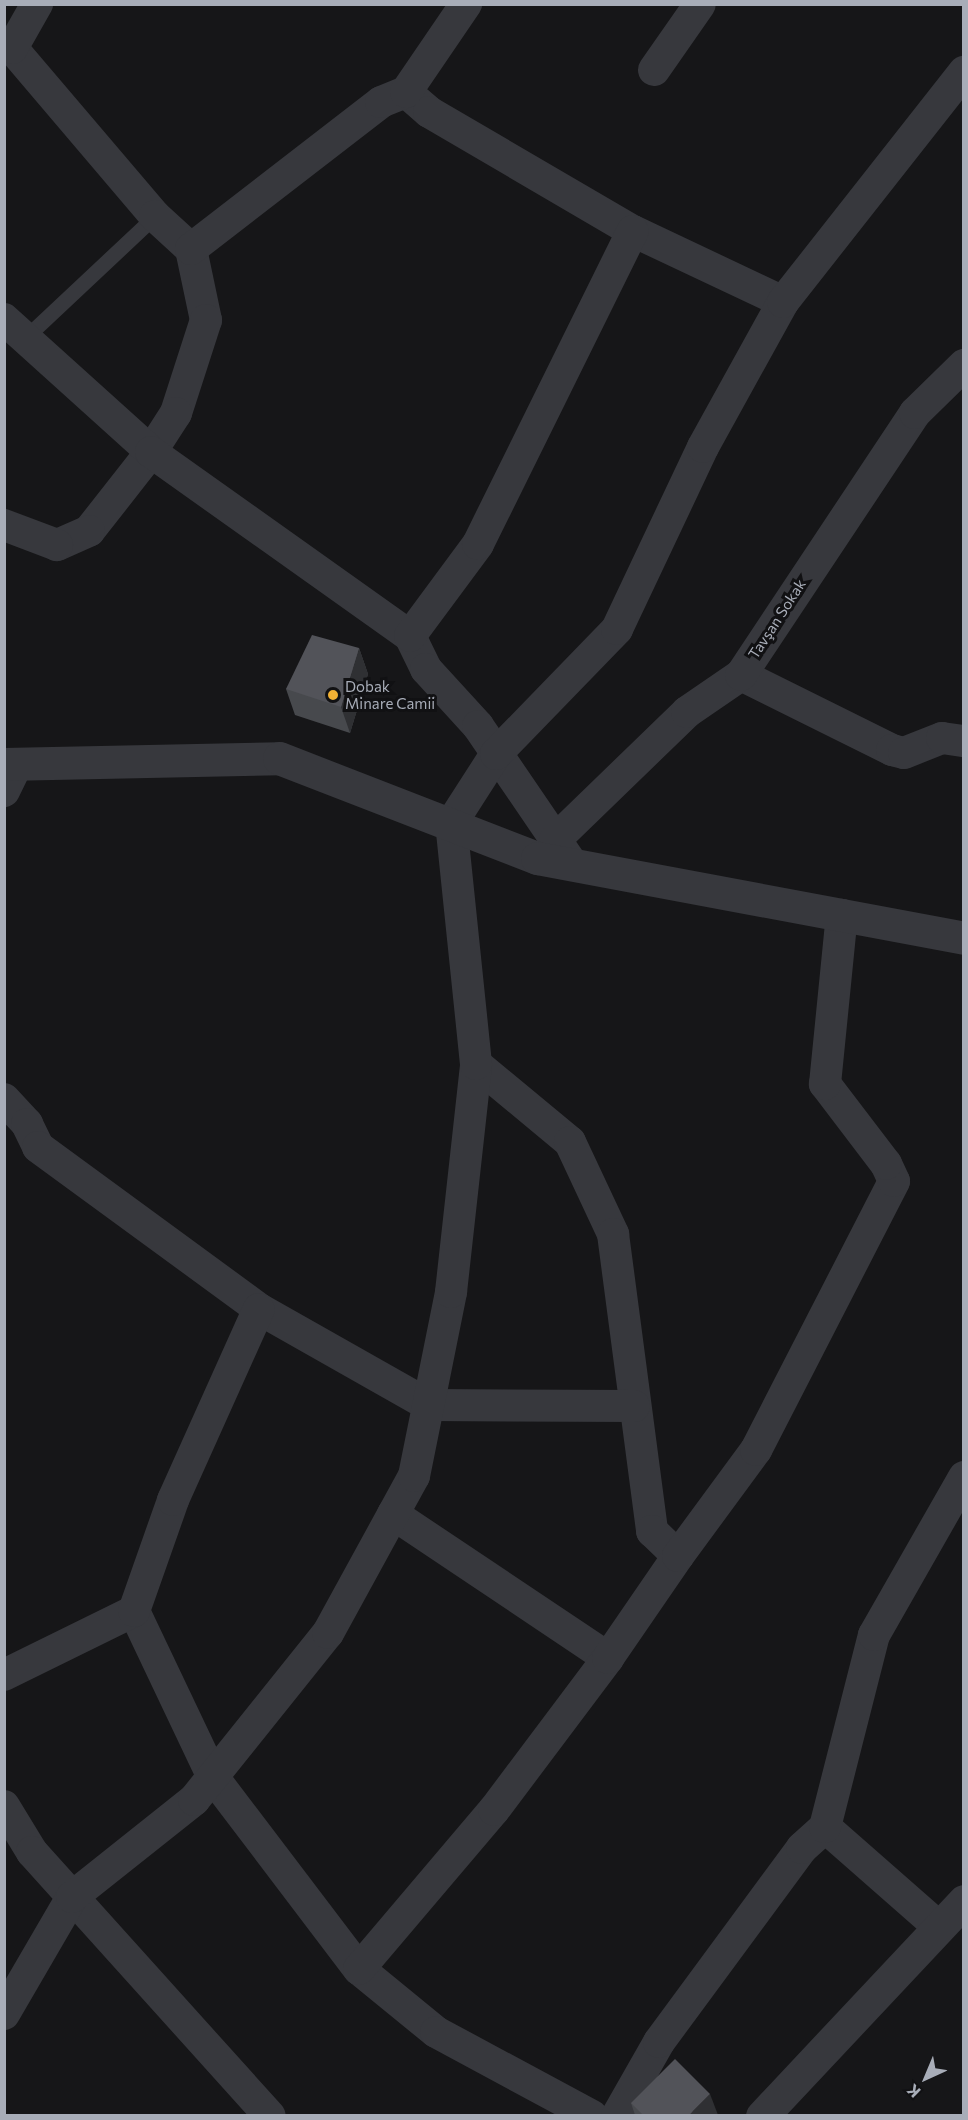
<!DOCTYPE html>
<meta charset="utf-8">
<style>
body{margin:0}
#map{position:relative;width:968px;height:2120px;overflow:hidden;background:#161618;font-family:Commissioner,sans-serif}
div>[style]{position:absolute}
.service>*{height:15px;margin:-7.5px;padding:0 7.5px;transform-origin:7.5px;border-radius:7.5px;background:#37383d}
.minor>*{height:32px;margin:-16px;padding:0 16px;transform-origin:16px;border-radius:16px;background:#37383d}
.tertiary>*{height:33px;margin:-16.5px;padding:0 16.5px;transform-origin:16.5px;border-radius:16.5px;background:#37383d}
.wall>*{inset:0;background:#47494d}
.shaded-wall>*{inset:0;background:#2f3033}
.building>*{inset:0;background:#525359}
.dots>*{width:16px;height:16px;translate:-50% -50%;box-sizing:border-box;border:3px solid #111113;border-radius:50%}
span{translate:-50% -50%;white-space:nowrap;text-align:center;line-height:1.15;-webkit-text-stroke:6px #111113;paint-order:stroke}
.street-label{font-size:15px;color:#a8adb8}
.poi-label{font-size:15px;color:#a8adb8}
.left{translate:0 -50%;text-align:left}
.frame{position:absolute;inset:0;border:6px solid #a8adb8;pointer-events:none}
.north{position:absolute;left:896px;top:2048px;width:60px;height:60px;-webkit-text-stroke:4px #111113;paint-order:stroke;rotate:224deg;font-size:16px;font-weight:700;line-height:24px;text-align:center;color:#a8adb8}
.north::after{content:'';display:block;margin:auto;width:21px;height:27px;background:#a8adb8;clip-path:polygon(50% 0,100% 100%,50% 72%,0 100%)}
</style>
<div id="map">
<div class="service">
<div style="left:25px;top:338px;width:178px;rotate:-43.2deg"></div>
</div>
<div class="minor">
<div style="left:4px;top:44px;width:9px;rotate:27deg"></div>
<div style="left:12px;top:48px;width:221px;rotate:49.6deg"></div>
<div style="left:155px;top:216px;width:49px;rotate:42.5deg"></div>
<div style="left:191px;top:249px;width:73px;rotate:78.1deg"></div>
<div style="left:206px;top:320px;width:98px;rotate:107.9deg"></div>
<div style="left:176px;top:413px;width:46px;rotate:122.7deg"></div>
<div style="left:151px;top:452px;width:100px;rotate:128.1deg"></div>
<div style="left:89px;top:531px;width:35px;rotate:156deg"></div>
<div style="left:57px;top:545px;width:57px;rotate:-159.3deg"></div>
<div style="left:12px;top:48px;width:51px;rotate:-60.4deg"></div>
<div style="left:654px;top:70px;width:80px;rotate:-55.1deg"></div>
<div style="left:406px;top:92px;width:30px;rotate:41deg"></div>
<div style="left:429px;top:112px;width:236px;rotate:30.3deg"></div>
<div style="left:633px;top:231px;width:166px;rotate:25.3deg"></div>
<div style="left:191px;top:249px;width:240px;rotate:-37.7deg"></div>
<div style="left:381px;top:102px;width:27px;rotate:-22deg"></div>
<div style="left:406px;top:92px;width:107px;rotate:-55.7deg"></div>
<div style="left:4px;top:319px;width:198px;rotate:42.1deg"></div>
<div style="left:151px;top:452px;width:318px;rotate:35.4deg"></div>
<div style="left:410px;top:636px;width:37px;rotate:64deg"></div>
<div style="left:426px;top:669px;width:77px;rotate:47.6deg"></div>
<div style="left:478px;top:726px;width:167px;rotate:55.7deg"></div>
<div style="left:410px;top:636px;width:114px;rotate:-53.5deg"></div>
<div style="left:478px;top:544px;width:349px;rotate:-63.7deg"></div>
<div style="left:741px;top:675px;width:169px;rotate:26.4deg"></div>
<div style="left:892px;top:750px;width:12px;rotate:14deg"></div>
<div style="left:904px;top:753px;width:41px;rotate:-21.5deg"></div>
<div style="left:942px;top:738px;width:22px;rotate:8deg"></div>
<div style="left:4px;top:791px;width:30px;rotate:-64deg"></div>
<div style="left:555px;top:840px;width:184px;rotate:-44.1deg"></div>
<div style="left:687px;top:712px;width:65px;rotate:-34.4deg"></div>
<div style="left:741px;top:675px;width:315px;rotate:-56.4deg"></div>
<div style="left:915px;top:413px;width:69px;rotate:-44.4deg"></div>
<div style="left:476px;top:1064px;width:122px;rotate:39.7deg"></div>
<div style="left:570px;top:1142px;width:102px;rotate:64.9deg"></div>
<div style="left:613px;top:1234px;width:300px;rotate:82.5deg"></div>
<div style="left:652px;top:1531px;width:36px;rotate:44deg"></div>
<div style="left:4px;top:1099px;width:34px;rotate:47deg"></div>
<div style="left:27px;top:1124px;width:25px;rotate:64deg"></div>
<div style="left:38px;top:1147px;width:274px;rotate:36.2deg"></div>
<div style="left:259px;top:1309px;width:195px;rotate:29.5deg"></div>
<div style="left:429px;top:1405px;width:205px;rotate:0.3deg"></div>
<div style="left:393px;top:1514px;width:259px;rotate:33.8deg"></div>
<div style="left:134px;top:1611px;width:184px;rotate:64.6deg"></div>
<div style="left:213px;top:1777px;width:241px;rotate:52.8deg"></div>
<div style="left:359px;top:1969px;width:99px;rotate:39.3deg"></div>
<div style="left:436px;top:2032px;width:177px;rotate:28.3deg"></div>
<div style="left:4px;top:1675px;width:145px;rotate:-26.2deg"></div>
<div style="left:134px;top:1611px;width:118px;rotate:-70.6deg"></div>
<div style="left:173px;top:1500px;width:209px;rotate:-65.8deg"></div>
<div style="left:4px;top:1806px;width:54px;rotate:58.7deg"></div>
<div style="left:32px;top:1852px;width:355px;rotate:48deg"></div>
<div style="left:825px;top:1827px;width:152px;rotate:41.3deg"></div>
<div style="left:359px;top:1969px;width:209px;rotate:-49.7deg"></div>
<div style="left:494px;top:1810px;width:190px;rotate:-53.1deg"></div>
<div style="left:608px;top:1658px;width:124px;rotate:-55.5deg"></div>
<div style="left:678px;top:1556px;width:132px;rotate:-53.7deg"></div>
<div style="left:756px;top:1450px;width:302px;rotate:-62.8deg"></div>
<div style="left:894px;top:1181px;width:19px;rotate:-115deg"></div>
<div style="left:886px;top:1164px;width:101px;rotate:-127.3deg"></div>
<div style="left:825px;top:1084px;width:170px;rotate:-84.3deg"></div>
<div style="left:4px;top:2014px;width:135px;rotate:-59.8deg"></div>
<div style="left:72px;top:1897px;width:156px;rotate:-38.5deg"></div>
<div style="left:194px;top:1800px;width:214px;rotate:-51.3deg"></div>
<div style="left:328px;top:1633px;width:179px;rotate:-61.3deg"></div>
<div style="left:414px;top:1476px;width:188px;rotate:-78.6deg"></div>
<div style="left:451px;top:1292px;width:229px;rotate:-83.7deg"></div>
<div style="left:476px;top:1064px;width:241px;rotate:-95.9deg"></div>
<div style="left:451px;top:824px;width:83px;rotate:-57.3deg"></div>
<div style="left:496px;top:754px;width:174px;rotate:-45.9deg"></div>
<div style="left:617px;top:629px;width:201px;rotate:-64.7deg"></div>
<div style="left:703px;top:447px;width:166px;rotate:-61.1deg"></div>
<div style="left:783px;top:302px;width:293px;rotate:-51.8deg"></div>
<div style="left:617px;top:2116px;width:85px;rotate:-60.4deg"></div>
<div style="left:659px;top:2042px;width:241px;rotate:-53.6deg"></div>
<div style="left:802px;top:1848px;width:31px;rotate:-42deg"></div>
<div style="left:825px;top:1827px;width:198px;rotate:-75.7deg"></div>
<div style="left:874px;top:1635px;width:182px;rotate:-60.3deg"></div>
</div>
<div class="tertiary">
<div style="left:4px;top:764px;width:275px;rotate:-1.2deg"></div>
<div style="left:279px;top:758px;width:277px;rotate:21.2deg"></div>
<div style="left:537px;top:858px;width:434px;rotate:10.6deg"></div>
<div style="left:762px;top:2116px;width:295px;rotate:-46.8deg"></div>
</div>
<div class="wall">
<div style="clip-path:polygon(359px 648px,368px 674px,350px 733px,295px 715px,286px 689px)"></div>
<div style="clip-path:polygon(631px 2103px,718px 2115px,635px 2115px)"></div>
</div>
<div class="shaded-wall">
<div style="clip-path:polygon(359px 648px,368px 674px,350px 733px,341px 707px)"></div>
<div style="clip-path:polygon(710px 2094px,718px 2115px,689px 2115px)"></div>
</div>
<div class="building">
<div style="clip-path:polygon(312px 635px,359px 648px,341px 707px,286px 689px)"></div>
<div style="clip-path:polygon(675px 2059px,710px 2094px,689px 2115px,643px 2115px,631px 2103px)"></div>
</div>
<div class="dots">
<div style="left:333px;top:695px;background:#f2b134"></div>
</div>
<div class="street-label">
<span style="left:777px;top:619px;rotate:-57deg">Tavşan Sokak</span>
</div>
<div class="poi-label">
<span class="left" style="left:345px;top:695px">Dobak<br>Minare Camii</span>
</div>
<div class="frame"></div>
<div class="north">K</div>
</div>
